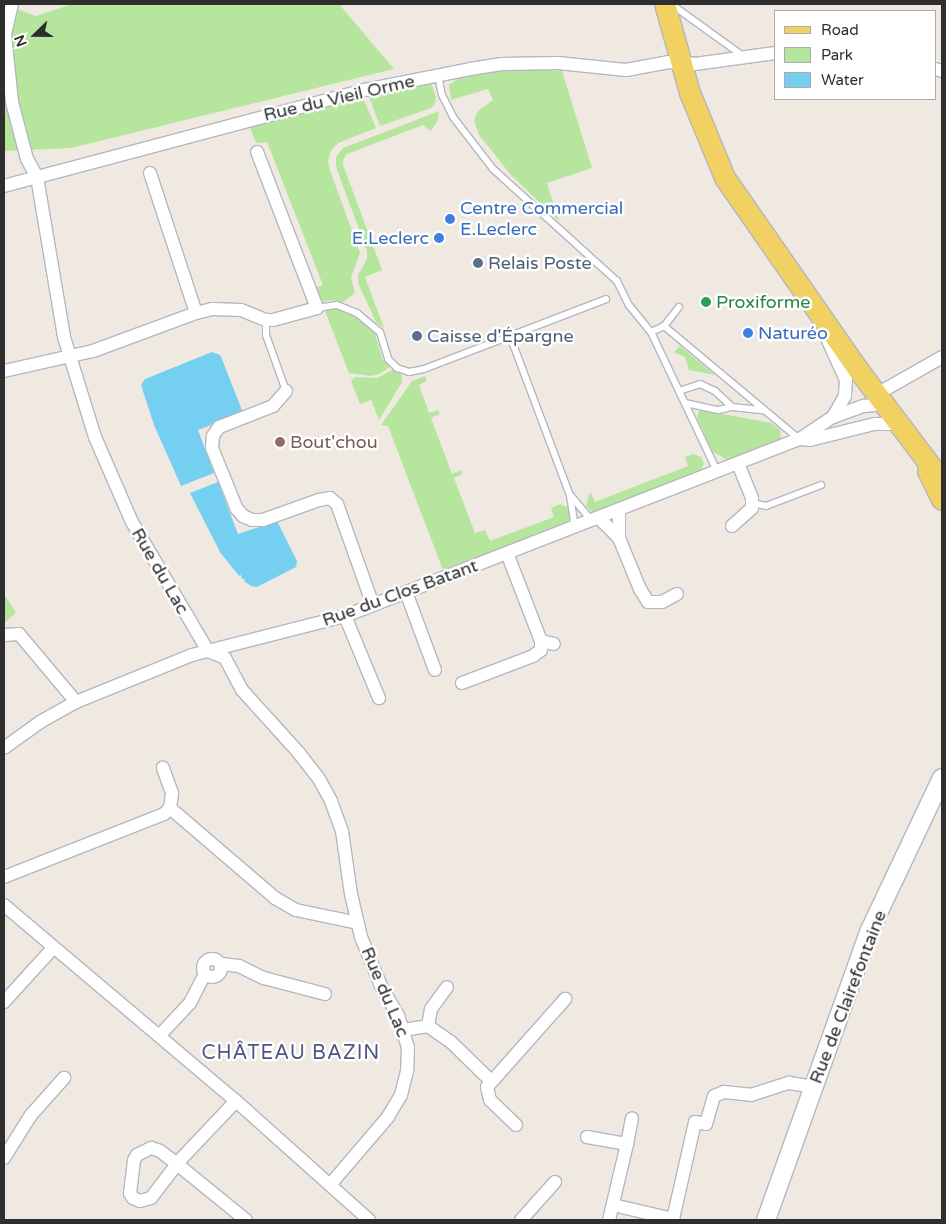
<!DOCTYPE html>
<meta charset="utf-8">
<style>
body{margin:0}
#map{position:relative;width:946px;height:1224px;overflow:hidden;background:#efe9e1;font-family:"Varela Round",sans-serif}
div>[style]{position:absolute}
.green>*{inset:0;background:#b6e59e}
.water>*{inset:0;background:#75cff0}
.roads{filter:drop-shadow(1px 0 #b4b7c1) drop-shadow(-1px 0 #b4b7c1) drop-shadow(0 1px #b4b7c1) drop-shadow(0 -1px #b4b7c1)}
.lane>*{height:6px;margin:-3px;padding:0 3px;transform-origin:3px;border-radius:3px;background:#fff}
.street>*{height:12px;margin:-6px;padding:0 6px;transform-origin:6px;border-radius:6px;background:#fff}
.street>.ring{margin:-6px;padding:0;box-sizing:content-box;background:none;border:12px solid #fff;border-radius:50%}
.secondary>*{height:18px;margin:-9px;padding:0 9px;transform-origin:9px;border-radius:9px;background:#fff}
.primary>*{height:20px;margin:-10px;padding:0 10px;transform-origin:10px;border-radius:10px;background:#f2d163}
.dots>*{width:14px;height:14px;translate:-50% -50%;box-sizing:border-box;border:2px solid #fff;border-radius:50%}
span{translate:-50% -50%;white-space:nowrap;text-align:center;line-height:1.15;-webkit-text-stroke:5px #fff;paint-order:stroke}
.street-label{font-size:18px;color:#2e2e2e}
.shop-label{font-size:18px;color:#366cbe}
.left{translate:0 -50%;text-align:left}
.right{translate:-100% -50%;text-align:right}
.service-label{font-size:18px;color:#4e5e75}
.leisure-label{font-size:18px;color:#27864d}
.education-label{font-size:18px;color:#785e54}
.quarter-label{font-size:20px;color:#4d5680;letter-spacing:1px}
.frame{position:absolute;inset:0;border:5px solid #2e2e2e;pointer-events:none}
.legend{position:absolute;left:774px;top:10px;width:162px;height:90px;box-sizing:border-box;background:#fff;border:1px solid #ababab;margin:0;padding:6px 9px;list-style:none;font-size:15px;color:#2e2e2e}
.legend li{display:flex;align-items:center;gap:10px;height:25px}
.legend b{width:25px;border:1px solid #ababab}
.north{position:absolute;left:10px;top:10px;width:50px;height:50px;-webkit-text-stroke:4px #fff;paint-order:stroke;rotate:248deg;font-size:14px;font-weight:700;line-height:20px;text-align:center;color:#2e2e2e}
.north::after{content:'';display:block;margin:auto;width:18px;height:22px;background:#2e2e2e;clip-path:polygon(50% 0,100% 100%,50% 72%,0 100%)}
</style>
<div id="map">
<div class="green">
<div style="clip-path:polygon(4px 4px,36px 16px,72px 4px,339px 4px,394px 69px,71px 148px,4px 151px)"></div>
<div style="clip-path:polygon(528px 69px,562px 71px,592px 168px,547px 183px,559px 221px,511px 175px,479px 135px,474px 120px,478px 111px,493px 100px,488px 89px,451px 100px,449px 85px,462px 76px,498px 70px)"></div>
<div style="clip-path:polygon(431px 83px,436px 97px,435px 104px,431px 108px,380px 126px,369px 97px)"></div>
<div style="clip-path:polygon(363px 98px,376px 128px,338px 143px,331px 151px,328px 161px,330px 170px,360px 253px,351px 277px,355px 293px,342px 303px,333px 300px,323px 302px,318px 299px,314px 288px,323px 285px,267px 142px,256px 143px,249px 125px)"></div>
<div style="clip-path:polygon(437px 112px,439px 112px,437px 122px,431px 131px,423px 125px,347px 154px,343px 160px,343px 165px,382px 270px,365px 277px,384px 328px,376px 322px,358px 283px,358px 275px,367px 259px,367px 251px,336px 167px,336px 157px,343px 148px)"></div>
<div style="clip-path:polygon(331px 307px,353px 314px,374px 330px,383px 360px,390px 367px,379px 374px,371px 376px,349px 373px,325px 311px)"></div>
<div style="clip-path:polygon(680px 346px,715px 375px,689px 370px,685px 357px,674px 352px)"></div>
<div style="clip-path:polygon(394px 369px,402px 375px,402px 382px,379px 420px,371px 400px,360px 404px,351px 381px,355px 377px,377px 378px)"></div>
<div style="clip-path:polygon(425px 376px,427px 381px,419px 385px,429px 413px,438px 410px,440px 414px,431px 418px,452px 474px,461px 470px,462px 474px,454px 478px,475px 533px,485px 530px,490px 541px,554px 517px,551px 508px,560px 504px,569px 508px,570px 518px,565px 525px,443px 570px,388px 426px,381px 425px,412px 381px)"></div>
<div style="clip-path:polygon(702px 410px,771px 423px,780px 430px,781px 438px,733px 461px,727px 460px,712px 451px,697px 417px,699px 411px)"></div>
<div style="clip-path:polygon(693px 454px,701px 457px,704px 463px,701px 471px,598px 513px,593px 513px,586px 506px,589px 494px,591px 493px,595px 502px,688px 466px,685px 457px)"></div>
<div style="clip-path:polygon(4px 594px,16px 613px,4px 623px)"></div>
</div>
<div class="water">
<div style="clip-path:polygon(212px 352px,220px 355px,222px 359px,243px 413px,198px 430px,214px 473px,181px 486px,154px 425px,141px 385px,145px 379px)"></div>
<div style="clip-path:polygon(218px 482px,238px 534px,277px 521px,297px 561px,296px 567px,257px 587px,251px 586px,244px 581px,245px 579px,242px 579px,241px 575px,239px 576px,220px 552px,190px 493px)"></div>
</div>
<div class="roads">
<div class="lane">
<div style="left:671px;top:4px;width:89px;rotate:35.8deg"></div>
<div style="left:438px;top:75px;width:20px;rotate:79deg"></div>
<div style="left:442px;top:95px;width:25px;rotate:63deg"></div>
<div style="left:453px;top:117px;width:66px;rotate:52.4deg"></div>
<div style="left:493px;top:169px;width:167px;rotate:42.1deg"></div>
<div style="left:617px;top:281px;width:25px;rotate:64deg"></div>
<div style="left:628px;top:304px;width:36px;rotate:51deg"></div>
<div style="left:679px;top:307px;width:24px;rotate:128deg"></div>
<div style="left:664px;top:326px;width:14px;rotate:155deg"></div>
<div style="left:651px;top:332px;width:154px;rotate:64.6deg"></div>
<div style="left:317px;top:308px;width:20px;rotate:-9deg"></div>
<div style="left:337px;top:305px;width:22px;rotate:22deg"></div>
<div style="left:357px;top:313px;width:30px;rotate:40deg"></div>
<div style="left:380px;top:332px;width:28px;rotate:73deg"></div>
<div style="left:388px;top:359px;width:13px;rotate:45deg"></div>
<div style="left:397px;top:368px;width:13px;rotate:18deg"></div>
<div style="left:409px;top:372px;width:15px;rotate:-11deg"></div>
<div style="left:424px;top:369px;width:195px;rotate:-21deg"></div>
<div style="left:266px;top:320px;width:15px;rotate:90deg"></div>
<div style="left:266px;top:335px;width:59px;rotate:70.3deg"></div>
<div style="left:664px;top:326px;width:176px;rotate:39.9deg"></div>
<div style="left:510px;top:336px;width:171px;rotate:69.4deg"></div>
<div style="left:570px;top:496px;width:31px;rotate:81deg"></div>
<div style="left:679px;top:391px;width:22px;rotate:-18deg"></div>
<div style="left:700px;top:384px;width:17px;rotate:25deg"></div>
<div style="left:715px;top:391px;width:23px;rotate:43deg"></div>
<div style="left:732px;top:407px;width:31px;rotate:6deg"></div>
<div style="left:685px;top:403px;width:34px;rotate:12deg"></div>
<div style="left:718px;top:410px;width:14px;rotate:-12deg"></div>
<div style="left:571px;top:496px;width:33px;rotate:50deg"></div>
<div style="left:752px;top:503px;width:14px;rotate:12deg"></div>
<div style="left:766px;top:506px;width:59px;rotate:-20.9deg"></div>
</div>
<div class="street">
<div style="left:12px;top:4px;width:32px;rotate:103deg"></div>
<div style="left:5px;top:35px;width:67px;rotate:84deg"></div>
<div style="left:12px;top:102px;width:59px;rotate:75.3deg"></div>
<div style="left:27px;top:159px;width:21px;rotate:61deg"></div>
<div style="left:37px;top:177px;width:162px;rotate:80.4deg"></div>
<div style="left:64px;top:337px;width:105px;rotate:72.8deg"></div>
<div style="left:95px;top:437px;width:93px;rotate:66.5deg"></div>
<div style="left:132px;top:522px;width:150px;rotate:59.5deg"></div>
<div style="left:208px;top:651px;width:18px;rotate:22deg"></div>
<div style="left:225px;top:658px;width:36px;rotate:62deg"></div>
<div style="left:242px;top:690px;width:84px;rotate:47.9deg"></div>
<div style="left:298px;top:752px;width:34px;rotate:52deg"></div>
<div style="left:319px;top:779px;width:25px;rotate:61deg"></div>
<div style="left:331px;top:801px;width:32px;rotate:70deg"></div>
<div style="left:342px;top:831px;width:64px;rotate:81.9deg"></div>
<div style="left:351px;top:894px;width:44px;rotate:76.9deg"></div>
<div style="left:361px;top:937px;width:53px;rotate:67.8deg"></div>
<div style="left:381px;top:986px;width:34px;rotate:60deg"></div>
<div style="left:398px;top:1015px;width:34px;rotate:73deg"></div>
<div style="left:408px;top:1047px;width:24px;rotate:92deg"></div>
<div style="left:407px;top:1071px;width:25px;rotate:104deg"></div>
<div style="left:401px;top:1095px;width:26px;rotate:121deg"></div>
<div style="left:388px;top:1117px;width:89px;rotate:130.5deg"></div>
<div style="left:935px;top:69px;width:7px;rotate:16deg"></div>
<div style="left:150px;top:173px;width:147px;rotate:71.8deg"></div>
<div style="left:4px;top:186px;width:374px;rotate:-14.9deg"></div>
<div style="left:365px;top:90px;width:107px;rotate:-11.3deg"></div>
<div style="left:470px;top:69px;width:32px;rotate:-9deg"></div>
<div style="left:502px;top:64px;width:56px;rotate:-1deg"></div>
<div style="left:558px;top:63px;width:68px;rotate:5.9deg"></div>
<div style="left:626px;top:70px;width:44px;rotate:-10.5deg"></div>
<div style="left:669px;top:62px;width:26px;rotate:4deg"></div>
<div style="left:695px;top:64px;width:81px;rotate:-7.8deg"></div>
<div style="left:825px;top:334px;width:51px;rotate:65.5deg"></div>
<div style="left:846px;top:380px;width:16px;rotate:94deg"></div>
<div style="left:845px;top:396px;width:24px;rotate:120deg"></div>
<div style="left:4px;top:371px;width:91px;rotate:-12.7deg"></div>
<div style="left:93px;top:351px;width:110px;rotate:-20.3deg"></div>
<div style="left:196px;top:313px;width:16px;rotate:-14deg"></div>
<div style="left:212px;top:309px;width:29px;rotate:2deg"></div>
<div style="left:241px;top:310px;width:27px;rotate:22deg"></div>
<div style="left:266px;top:320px;width:7px"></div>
<div style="left:273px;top:320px;width:46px;rotate:-15.3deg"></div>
<div style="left:317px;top:308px;width:167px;rotate:-111deg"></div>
<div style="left:286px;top:391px;width:20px;rotate:131deg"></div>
<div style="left:273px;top:406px;width:58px;rotate:158.7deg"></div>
<div style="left:219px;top:427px;width:11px;rotate:124deg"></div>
<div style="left:213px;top:436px;width:12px;rotate:95deg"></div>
<div style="left:212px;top:448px;width:29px;rotate:68deg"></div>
<div style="left:223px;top:475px;width:37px;rotate:68deg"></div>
<div style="left:237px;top:509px;width:9px;rotate:49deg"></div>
<div style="left:243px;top:516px;width:10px;rotate:24deg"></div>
<div style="left:252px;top:520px;width:11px"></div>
<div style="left:263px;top:520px;width:59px;rotate:-19.7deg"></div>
<div style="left:319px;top:500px;width:11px;rotate:-10deg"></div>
<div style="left:330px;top:498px;width:9px;rotate:41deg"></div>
<div style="left:337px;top:504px;width:107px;rotate:70.4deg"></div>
<div style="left:877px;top:394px;width:75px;rotate:-29.6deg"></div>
<div style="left:800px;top:439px;width:10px;rotate:6deg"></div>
<div style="left:810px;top:440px;width:66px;rotate:-14deg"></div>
<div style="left:874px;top:424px;width:24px"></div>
<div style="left:619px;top:511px;width:27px;rotate:90deg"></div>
<div style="left:619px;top:538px;width:55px;rotate:67.6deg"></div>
<div style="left:640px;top:589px;width:15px;rotate:58deg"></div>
<div style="left:648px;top:602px;width:14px"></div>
<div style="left:662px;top:602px;width:17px;rotate:-28deg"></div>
<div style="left:599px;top:518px;width:28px;rotate:45deg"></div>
<div style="left:732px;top:526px;width:27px;rotate:-42deg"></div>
<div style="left:752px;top:508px;width:10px;rotate:-90deg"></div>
<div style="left:752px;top:498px;width:37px;rotate:-112deg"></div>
<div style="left:507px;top:553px;width:94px;rotate:68.9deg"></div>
<div style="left:541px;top:641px;width:13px;rotate:13deg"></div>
<div style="left:406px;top:592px;width:83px;rotate:69.6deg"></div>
<div style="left:345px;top:616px;width:89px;rotate:67.5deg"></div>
<div style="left:4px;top:635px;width:15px;rotate:-4deg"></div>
<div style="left:19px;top:634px;width:89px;rotate:50deg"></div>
<div style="left:462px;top:683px;width:76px;rotate:-20.8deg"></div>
<div style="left:533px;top:656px;width:10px;rotate:-37deg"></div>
<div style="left:541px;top:650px;width:9px;rotate:-90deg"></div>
<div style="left:4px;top:748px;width:44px;rotate:-35.8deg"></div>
<div style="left:40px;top:722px;width:41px;rotate:-29.1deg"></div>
<div style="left:76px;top:702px;width:125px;rotate:-22.1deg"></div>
<div style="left:192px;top:655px;width:158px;rotate:-14.3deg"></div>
<div style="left:345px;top:616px;width:488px;rotate:-21.3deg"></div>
<div style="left:800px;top:439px;width:40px;rotate:-34deg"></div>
<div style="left:833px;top:417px;width:33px;rotate:-20deg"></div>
<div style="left:864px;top:406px;width:20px;rotate:-6deg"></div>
<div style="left:170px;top:808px;width:138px;rotate:40.6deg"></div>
<div style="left:275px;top:898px;width:24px;rotate:30deg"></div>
<div style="left:296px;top:910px;width:63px;rotate:11.8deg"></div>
<div style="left:4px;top:877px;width:172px;rotate:-21.5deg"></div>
<div style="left:164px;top:814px;width:8px;rotate:-45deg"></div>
<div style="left:170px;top:808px;width:15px;rotate:-82deg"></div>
<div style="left:172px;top:793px;width:27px;rotate:-110deg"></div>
<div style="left:4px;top:905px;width:304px;rotate:40.2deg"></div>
<div style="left:236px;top:1101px;width:178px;rotate:41.8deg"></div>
<div class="ring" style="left:203px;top:959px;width:6px;height:6px"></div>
<div style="left:222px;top:964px;width:17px;rotate:7deg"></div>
<div style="left:239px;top:966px;width:28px;rotate:26deg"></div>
<div style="left:264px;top:978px;width:63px;rotate:14.7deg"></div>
<div style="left:4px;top:1002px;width:73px;rotate:-47.8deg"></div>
<div style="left:428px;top:1026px;width:17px;rotate:-80deg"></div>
<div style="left:431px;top:1009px;width:27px;rotate:-54deg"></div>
<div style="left:403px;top:1030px;width:25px;rotate:-9deg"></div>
<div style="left:428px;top:1026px;width:28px;rotate:35deg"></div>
<div style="left:451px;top:1042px;width:56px;rotate:44.3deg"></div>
<div style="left:159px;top:1036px;width:45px;rotate:-46.8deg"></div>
<div style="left:190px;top:1003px;width:31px;rotate:-63deg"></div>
<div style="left:236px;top:1101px;width:80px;rotate:133.5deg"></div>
<div style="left:181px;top:1159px;width:6px;rotate:129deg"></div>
<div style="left:177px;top:1164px;width:43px;rotate:127.4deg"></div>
<div style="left:151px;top:1198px;width:11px;rotate:165deg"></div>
<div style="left:140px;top:1201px;width:8px;rotate:-157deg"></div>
<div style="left:133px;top:1198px;width:6px;rotate:-121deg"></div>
<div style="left:130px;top:1193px;width:33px;rotate:-83deg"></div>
<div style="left:134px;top:1160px;width:6px;rotate:-59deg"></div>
<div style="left:137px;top:1155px;width:16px;rotate:-27deg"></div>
<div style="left:151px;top:1148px;width:9px;rotate:18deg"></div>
<div style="left:160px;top:1151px;width:21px;rotate:37deg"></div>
<div style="left:177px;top:1164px;width:89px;rotate:39.1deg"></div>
<div style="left:516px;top:1125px;width:36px;rotate:-136deg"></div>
<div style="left:490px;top:1100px;width:13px;rotate:-103deg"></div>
<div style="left:487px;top:1087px;width:118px;rotate:-48.4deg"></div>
<div style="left:587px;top:1137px;width:41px;rotate:9.9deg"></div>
<div style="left:627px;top:1144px;width:78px;rotate:103.3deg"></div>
<div style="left:627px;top:1144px;width:26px;rotate:-79deg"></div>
<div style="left:4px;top:1158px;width:51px;rotate:-57.9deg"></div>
<div style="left:31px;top:1115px;width:50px;rotate:-48.3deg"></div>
<div style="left:613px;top:1205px;width:62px;rotate:13.1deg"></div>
<div style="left:673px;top:1219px;width:99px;rotate:-77.2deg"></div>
<div style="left:695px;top:1122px;width:11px;rotate:10deg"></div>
<div style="left:706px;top:1124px;width:29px;rotate:-74deg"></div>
<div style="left:714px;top:1096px;width:11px;rotate:-22deg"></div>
<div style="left:724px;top:1092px;width:27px;rotate:6deg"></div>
<div style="left:751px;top:1095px;width:40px;rotate:-18deg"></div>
<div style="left:789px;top:1083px;width:24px;rotate:9deg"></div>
<div style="left:521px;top:1220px;width:51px;rotate:-48.2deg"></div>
</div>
<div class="secondary">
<div style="left:766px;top:1220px;width:308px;rotate:-70.3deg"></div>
<div style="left:870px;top:930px;width:168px;rotate:-64.7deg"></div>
</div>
<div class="primary">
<div style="left:665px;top:4px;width:92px;rotate:74.3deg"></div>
<div style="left:690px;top:93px;width:92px;rotate:67.6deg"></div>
<div style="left:725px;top:178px;width:236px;rotate:55.2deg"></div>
<div style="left:860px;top:372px;width:136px;rotate:53deg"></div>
<div style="left:928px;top:471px;width:32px;rotate:64deg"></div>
</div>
</div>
<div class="dots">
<div style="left:450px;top:219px;background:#3f7fe0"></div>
<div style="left:439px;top:238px;background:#3f7fe0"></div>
<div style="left:478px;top:263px;background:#5c6f8a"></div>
<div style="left:706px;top:302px;background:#2e9e5b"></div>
<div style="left:748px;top:333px;background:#3f7fe0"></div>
<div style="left:417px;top:336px;background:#5c6f8a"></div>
<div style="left:280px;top:442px;background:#8d6e63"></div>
</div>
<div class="street-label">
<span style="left:339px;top:98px;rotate:-13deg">Rue du Vieil Orme</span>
<span style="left:160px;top:571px;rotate:60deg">Rue du Lac</span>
<span style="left:400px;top:593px;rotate:-20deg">Rue du Clos Batant</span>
<span style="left:385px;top:992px;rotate:67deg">Rue du Lac</span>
<span style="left:848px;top:997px;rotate:-69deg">Rue de Clairefontaine</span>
</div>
<div class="shop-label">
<span class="left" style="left:460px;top:219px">Centre Commercial<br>E.Leclerc</span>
<span class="right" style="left:429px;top:238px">E.Leclerc</span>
<span class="left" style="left:758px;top:333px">Naturéo</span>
</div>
<div class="service-label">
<span class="left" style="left:488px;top:263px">Relais Poste</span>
<span class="left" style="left:427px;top:336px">Caisse d'Épargne</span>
</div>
<div class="leisure-label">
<span class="left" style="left:716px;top:302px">Proxiforme</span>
</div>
<div class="education-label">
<span class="left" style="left:290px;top:442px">Bout'chou</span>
</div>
<div class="quarter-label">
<span style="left:291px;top:1053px">CHÂTEAU BAZIN</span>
</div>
<div class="frame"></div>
<ul class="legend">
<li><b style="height:6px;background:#f2d163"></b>Road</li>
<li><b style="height:14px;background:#b6e59e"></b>Park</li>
<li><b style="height:14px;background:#75cff0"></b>Water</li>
</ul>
<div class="north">N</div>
</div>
